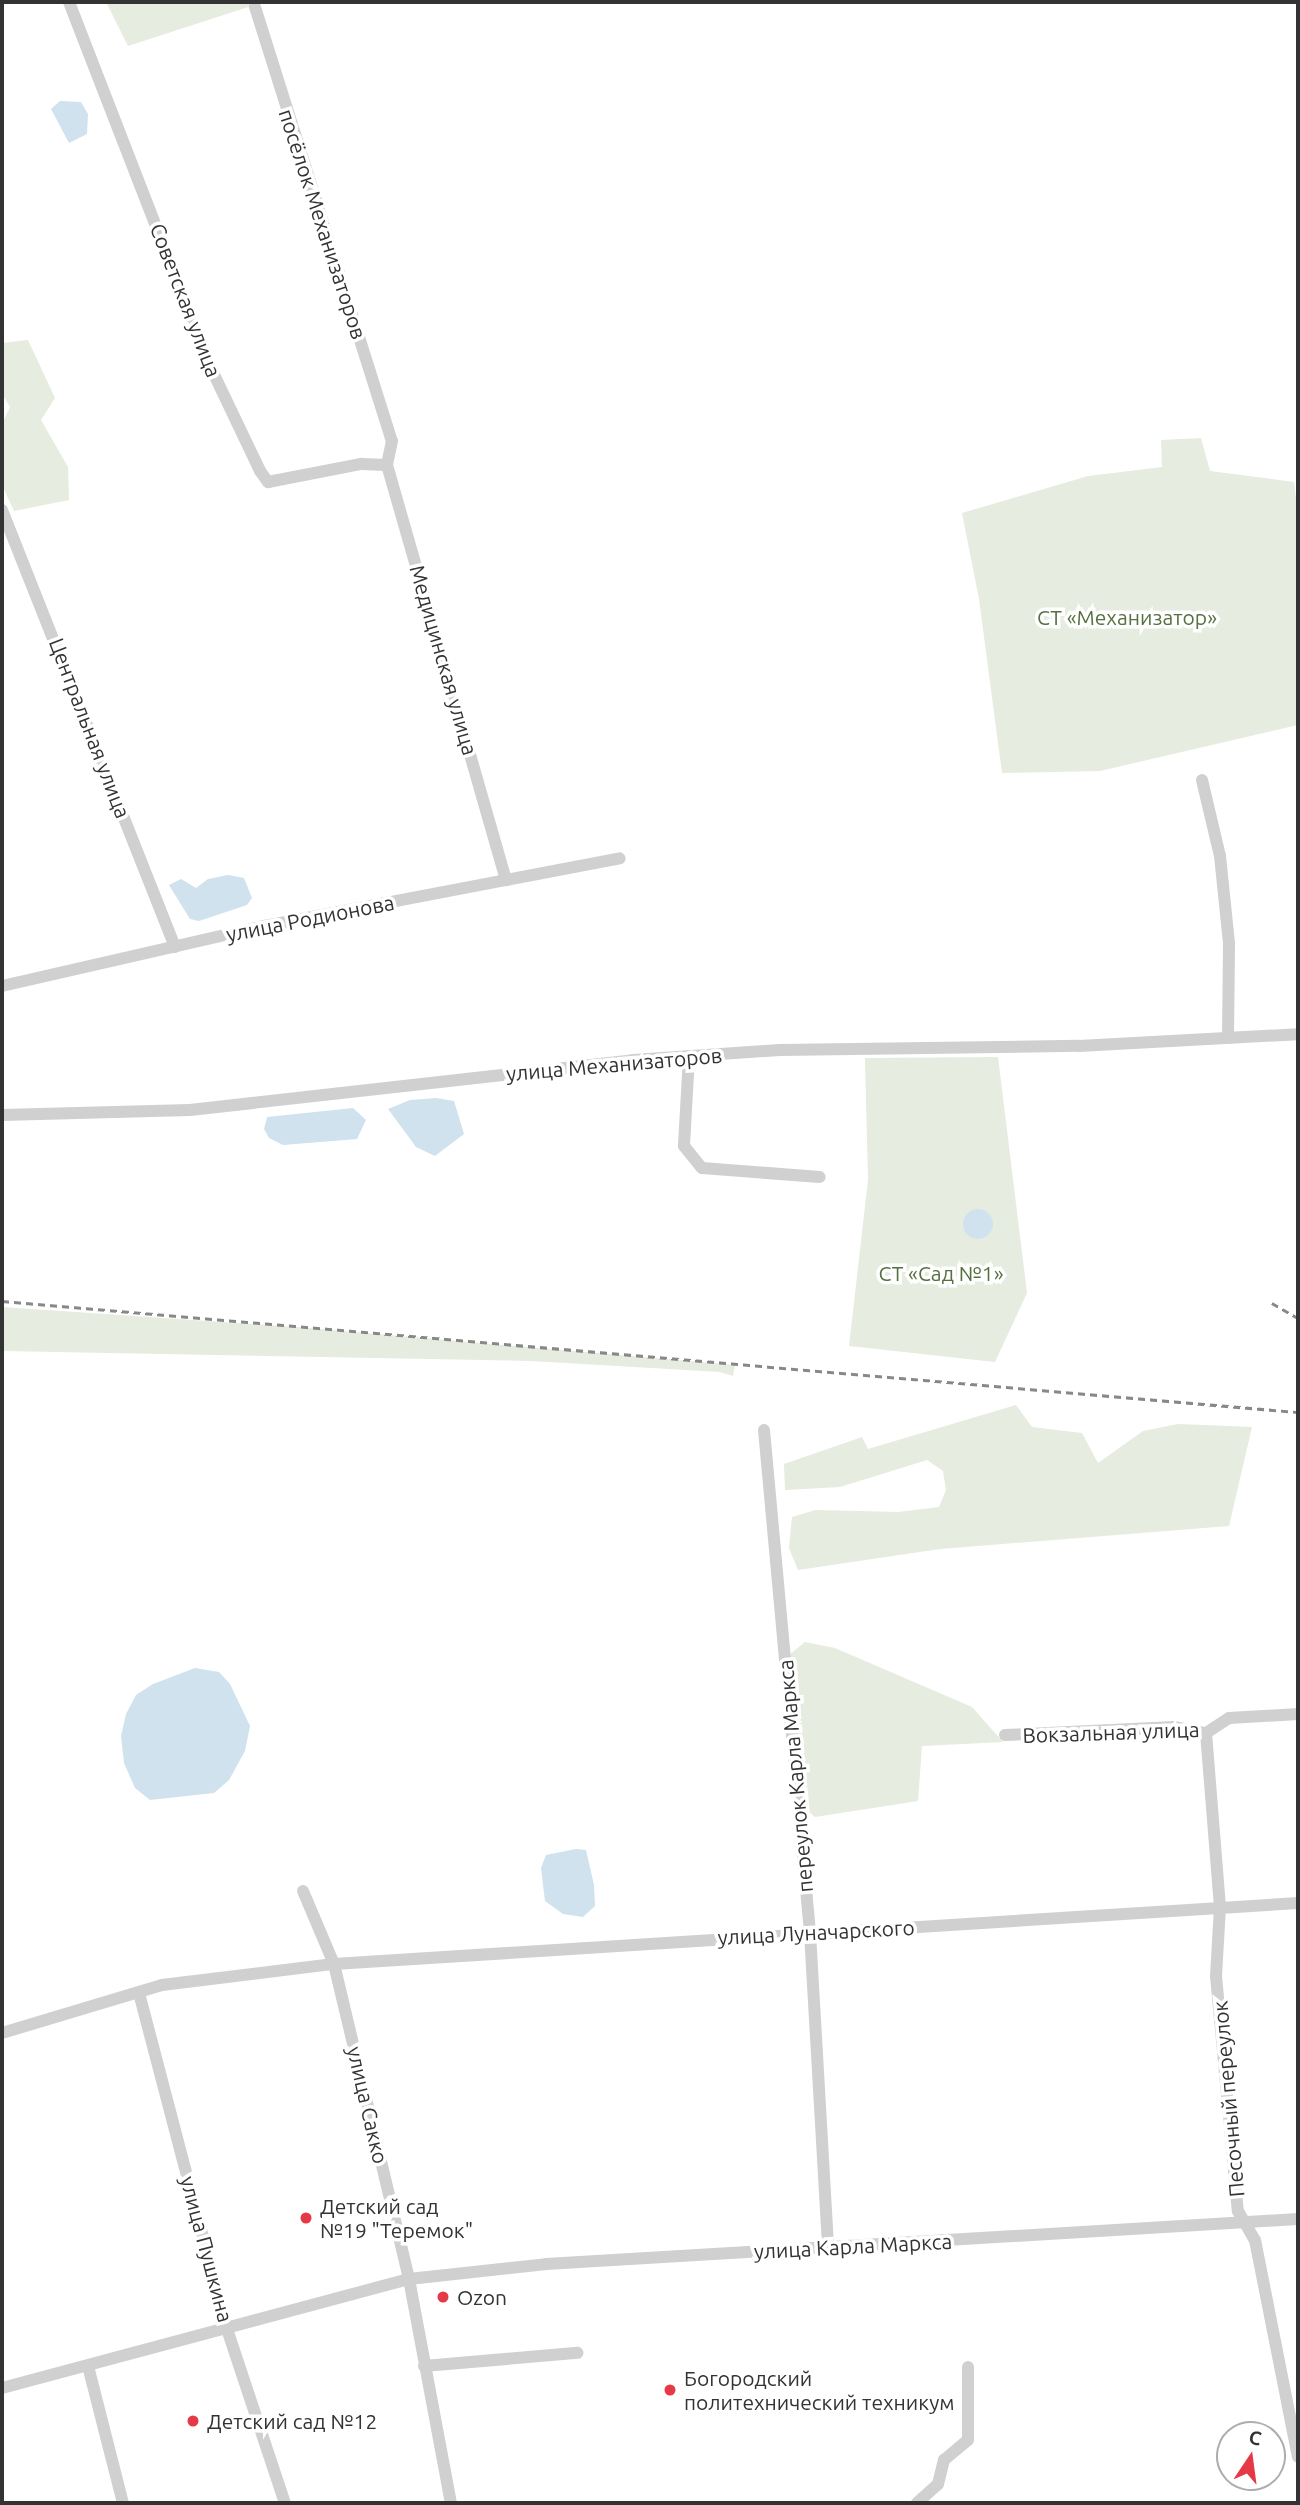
<!DOCTYPE html>
<meta charset="utf-8">
<style>
body{margin:0}
#map{position:relative;width:1300px;height:2505px;overflow:hidden;background:#fff;font-family:Ubuntu,sans-serif}
div>[style]{position:absolute}
.green>*{inset:0;background:#e6ecdf}
.water>*{inset:0;background:#cfe2ee}
.round{border-radius:50%}
.minor>*{height:12px;margin:-6px;padding:0 6px;transform-origin:6px;border-radius:6px;background:#d0d0d0}
.rail>*{height:2.5px;margin-top:-1.25px;transform-origin:0;background:repeating-linear-gradient(90deg,#888 0 7px,transparent 0 12px)}
.dots>*{width:19px;height:19px;translate:-50% -50%;box-sizing:border-box;border:4px solid #fff;border-radius:50%}
span{translate:-50% -50%;white-space:nowrap;text-align:center;line-height:1.15;-webkit-text-stroke:7px #fff;paint-order:stroke}
.street-label{font-size:21px;color:#333}
.park-label{font-size:21px;color:#56703f}
.poi-label{font-size:21px;color:#333}
.left{translate:0 -50%;text-align:left}
.frame{position:absolute;inset:0;border:4px solid #333;pointer-events:none}
.north{position:absolute;left:1216px;top:2421px;width:70px;height:70px;box-sizing:border-box;background:#fff;border:2px solid #adadad;border-radius:50%;rotate:13deg;font-size:19px;font-weight:700;line-height:28px;text-align:center;color:#333}
.north::after{content:'';display:block;margin:auto;width:24px;height:32px;background:#e63946;clip-path:polygon(50% 0,100% 100%,50% 72%,0 100%)}
</style>
<div id="map">
<div class="green">
<div style="clip-path:polygon(106px 2px,264px 2px,128px 46px)"></div>
<div style="clip-path:polygon(28px 340px,55px 398px,41px 420px,68px 467px,69px 500px,14px 511px,2px 485px,2px 424px,10px 407px,2px 394px,2px 343px)"></div>
<div style="clip-path:polygon(1201px 438px,1210px 471px,1294px 482px,1298px 516px,1298px 725px,1100px 771px,1002px 773px,979px 599px,962px 513px,1088px 476px,1162px 467px,1161px 440px)"></div>
<div style="clip-path:polygon(998px 1057px,1027px 1293px,995px 1362px,849px 1346px,868px 1180px,865px 1058px)"></div>
<div style="clip-path:polygon(2px 1307px,297px 1327px,735px 1365px,733px 1376px,720px 1372px,531px 1361px,2px 1351px)"></div>
<div style="clip-path:polygon(1016px 1405px,1032px 1427px,1082px 1433px,1098px 1463px,1143px 1431px,1178px 1424px,1252px 1427px,1229px 1526px,940px 1549px,798px 1570px,789px 1548px,792px 1517px,815px 1510px,898px 1512px,939px 1507px,946px 1490px,943px 1471px,927px 1460px,840px 1487px,785px 1490px,784px 1464px,862px 1437px,868px 1449px)"></div>
<div style="clip-path:polygon(805px 1642px,835px 1648px,972px 1707px,1003px 1742px,922px 1746px,918px 1801px,815px 1817px,806px 1809px,789px 1655px)"></div>
</div>
<div class="water">
<div style="clip-path:polygon(60px 101px,81px 102px,88px 114px,87px 134px,69px 143px,51px 109px)"></div>
<div style="clip-path:polygon(228px 875px,244px 878px,252px 898px,247px 905px,199px 921px,190px 919px,169px 885px,181px 879px,196px 888px,208px 879px)"></div>
<div style="clip-path:polygon(436px 1098px,454px 1101px,464px 1134px,435px 1156px,416px 1147px,388px 1109px,410px 1100px)"></div>
<div style="clip-path:polygon(353px 1108px,366px 1120px,357px 1139px,283px 1145px,269px 1138px,264px 1129px,267px 1117px)"></div>
<div class="round" style="left:963px;top:1209px;width:30px;height:30px"></div>
<div style="clip-path:polygon(195px 1668px,219px 1672px,230px 1684px,250px 1726px,245px 1751px,229px 1780px,214px 1793px,150px 1800px,135px 1788px,124px 1763px,121px 1736px,126px 1714px,136px 1695px,153px 1684px)"></div>
<div style="clip-path:polygon(576px 1849px,586px 1850px,594px 1885px,595px 1906px,583px 1917px,563px 1914px,545px 1901px,541px 1868px,546px 1855px)"></div>
</div>
<div class="minor">
<div style="left:69px;top:2px;width:390px;rotate:68.8deg"></div>
<div style="left:210px;top:366px;width:116px;rotate:64.5deg"></div>
<div style="left:260px;top:471px;width:14px;rotate:54deg"></div>
<div style="left:268px;top:482px;width:95px;rotate:-11deg"></div>
<div style="left:361px;top:464px;width:26px;rotate:2deg"></div>
<div style="left:255px;top:7px;width:455px;rotate:72.5deg"></div>
<div style="left:392px;top:441px;width:25px;rotate:102deg"></div>
<div style="left:387px;top:465px;width:432px;rotate:74deg"></div>
<div style="left:2px;top:510px;width:470px;rotate:68.4deg"></div>
<div style="left:1202px;top:780px;width:78px;rotate:76.7deg"></div>
<div style="left:1220px;top:856px;width:87px;rotate:84.1deg"></div>
<div style="left:1229px;top:943px;width:95px;rotate:90.6deg"></div>
<div style="left:2px;top:986px;width:270px;rotate:-12.9deg"></div>
<div style="left:265px;top:926px;width:361px;rotate:-10.8deg"></div>
<div style="left:689px;top:1056px;width:90px;rotate:93.2deg"></div>
<div style="left:684px;top:1146px;width:28px;rotate:51deg"></div>
<div style="left:702px;top:1168px;width:118px;rotate:4.4deg"></div>
<div style="left:2px;top:1115px;width:188px;rotate:-1.5deg"></div>
<div style="left:190px;top:1110px;width:446px;rotate:-6.4deg"></div>
<div style="left:633px;top:1060px;width:147px;rotate:-3.9deg"></div>
<div style="left:780px;top:1050px;width:299px;rotate:-0.8deg"></div>
<div style="left:1079px;top:1046px;width:219px;rotate:-3.1deg"></div>
<div style="left:764px;top:1430px;width:505px;rotate:84.77deg"></div>
<div style="left:810px;top:1933px;width:316px;rotate:86.7deg"></div>
<div style="left:1206px;top:1733px;width:175px;rotate:85.4deg"></div>
<div style="left:1220px;top:1907px;width:69px;rotate:93.3deg"></div>
<div style="left:1216px;top:1976px;width:236px;rotate:84.7deg"></div>
<div style="left:1238px;top:2211px;width:34px;rotate:60deg"></div>
<div style="left:1255px;top:2240px;width:221px;rotate:78.8deg"></div>
<div style="left:1005px;top:1735px;width:169px;rotate:-2.7deg"></div>
<div style="left:1174px;top:1727px;width:33px;rotate:11deg"></div>
<div style="left:1206px;top:1733px;width:27px;rotate:-33deg"></div>
<div style="left:1229px;top:1718px;width:69px;rotate:-3.3deg"></div>
<div style="left:303px;top:1891px;width:79px;rotate:67deg"></div>
<div style="left:334px;top:1964px;width:324px;rotate:76.6deg"></div>
<div style="left:409px;top:2279px;width:228px;rotate:79.4deg"></div>
<div style="left:139px;top:1993px;width:347px;rotate:75.3deg"></div>
<div style="left:227px;top:2329px;width:183px;rotate:71.6deg"></div>
<div style="left:2px;top:2033px;width:167px;rotate:-16.7deg"></div>
<div style="left:162px;top:1985px;width:173px;rotate:-7deg"></div>
<div style="left:334px;top:1964px;width:966px;rotate:-3.62deg"></div>
<div style="left:88px;top:2366px;width:141px;rotate:75.7deg"></div>
<div style="left:424px;top:2366px;width:154px;rotate:-4.9deg"></div>
<div style="left:2px;top:2388px;width:421px;rotate:-15deg"></div>
<div style="left:409px;top:2279px;width:138px;rotate:-6.2deg"></div>
<div style="left:546px;top:2264px;width:753px;rotate:-3.42deg"></div>
<div style="left:917px;top:2503px;width:28px;rotate:-42deg"></div>
<div style="left:938px;top:2484px;width:25px;rotate:-76deg"></div>
<div style="left:944px;top:2460px;width:31px;rotate:-40deg"></div>
<div style="left:968px;top:2440px;width:73px;rotate:-90deg"></div>
</div>
<div class="rail">
<div style="left:2px;top:1301px;width:1301px;rotate:4.9deg"></div>
<div style="left:1272px;top:1303px;width:30px;rotate:30deg"></div>
</div>
<div class="dots">
<div style="left:306px;top:2218px;background:#e63946"></div>
<div style="left:443px;top:2297px;background:#e63946"></div>
<div style="left:670px;top:2390px;background:#e63946"></div>
<div style="left:193px;top:2421px;background:#e63946"></div>
</div>
<div class="street-label">
<span style="left:323px;top:224px;rotate:72deg">посёлок Механизаторов</span>
<span style="left:186px;top:300px;rotate:69deg">Советская улица</span>
<span style="left:444px;top:660px;rotate:74deg">Медицинская улица</span>
<span style="left:90px;top:728px;rotate:69deg">Центральная улица</span>
<span style="left:310px;top:918px;rotate:-11deg">улица Родионова</span>
<span style="left:614px;top:1064px;rotate:-5deg">улица Механизаторов</span>
<span style="left:1111px;top:1732px;rotate:-2deg">Вокзальная улица</span>
<span style="left:795px;top:1776px;rotate:-95deg">переулок Карла Маркса</span>
<span style="left:816px;top:1932px;rotate:-3deg">улица Луначарского</span>
<span style="left:1228px;top:2099px;rotate:-95deg">Песочный переулок</span>
<span style="left:368px;top:2105px;rotate:77deg">улица Сакко</span>
<span style="left:853px;top:2246px;rotate:-3deg">улица Карла Маркса</span>
<span style="left:207px;top:2249px;rotate:75deg">улица Пушкина</span>
</div>
<div class="park-label">
<span style="left:1127px;top:617px">СТ «Механизатор»</span>
<span style="left:941px;top:1273px">СТ «Сад №1»</span>
</div>
<div class="poi-label">
<span class="left" style="left:320px;top:2218px">Детский сад<br>№19 "Теремок"</span>
<span class="left" style="left:457px;top:2297px">Ozon</span>
<span class="left" style="left:684px;top:2390px">Богородский<br>политехнический техникум</span>
<span class="left" style="left:207px;top:2421px">Детский сад №12</span>
</div>
<div class="frame"></div>
<div class="north">С</div>
</div>
